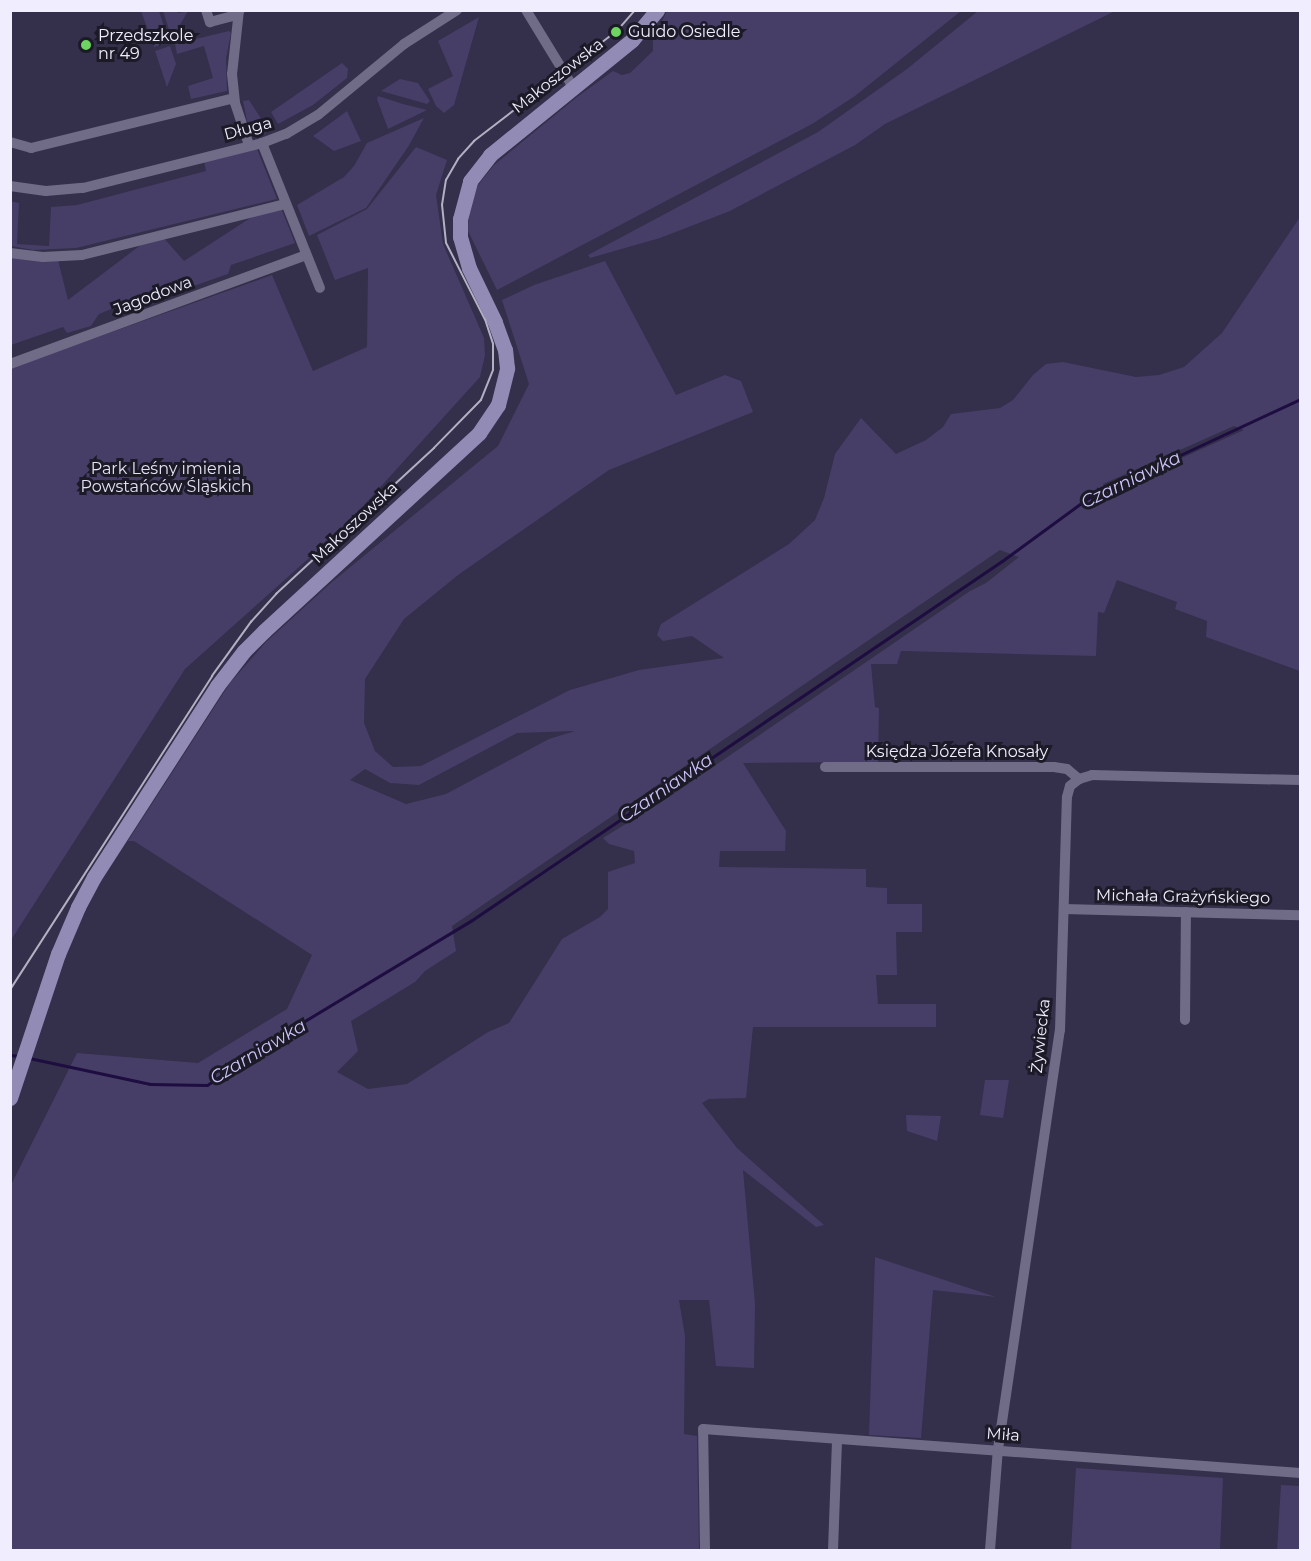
<!DOCTYPE html>
<meta charset="utf-8">
<style>
body{margin:0}
#map{position:relative;width:1311px;height:1561px;overflow:hidden;background:#342f4a;font-family:Montserrat,sans-serif}
div>[style]{position:absolute}
.green>*{inset:0;background:#463e67}
.stream>*{height:3px;margin:-1.5px;padding:0 1.5px;transform-origin:1.5px;border-radius:1.5px;background:#1e0d41}
.minor>*{height:10px;margin:-5px;padding:0 5px;transform-origin:5px;border-radius:5px;background:#706c87}
.secondary>*{height:15px;margin:-7.5px;padding:0 7.5px;transform-origin:7.5px;border-radius:7.5px;background:#928bb6}
.tram>*{height:1.5px;margin:-0.75px;padding:0 0.75px;transform-origin:0.75px;border-radius:0.75px;background:#b3b0c4}
.dots>*{width:16px;height:16px;translate:-50% -50%;box-sizing:border-box;border:3px solid #1b1a26;border-radius:50%}
span{translate:-50% -50%;white-space:nowrap;text-align:center;line-height:1.15;-webkit-text-stroke:6px #1b1a26;paint-order:stroke}
.poi-label{font-size:16px;color:#efedfe}
.left{translate:0 -50%;text-align:left}
.street-label{font-size:16px;color:#efedfe}
.park-label{font-size:16px;color:#e4e2f4}
.water-label{font-size:18px;color:#ccc4f9;font-style:italic}
.frame{position:absolute;inset:0;border:12px solid #efedfe;pointer-events:none}
</style>
<div id="map">
<div class="green">
<div style="clip-path:polygon(141px 11px,159px 11px,169px 42px,154px 47px)"></div>
<div style="clip-path:polygon(163px 11px,177px 11px,178px 13px,188px 11px,172px 39px)"></div>
<div style="clip-path:polygon(667px 11px,961px 11px,855px 96px,812px 124px,497px 290px,468px 231px,469px 205px,474px 190px,494px 165px,577px 97px,613px 71px,622px 75px,630px 73px,653px 51px,653px 38px)"></div>
<div style="clip-path:polygon(978px 11px,1115px 11px,885px 124px,855px 145px,730px 211px,660px 238px,590px 258px,588px 255px,818px 132px,907px 69px)"></div>
<div style="clip-path:polygon(479px 17px,454px 105px,444px 113px,436px 106px,428px 89px,453px 76px,438px 41px)"></div>
<div style="clip-path:polygon(229px 31px,231px 33px,226px 58px,227px 91px,191px 99px,188px 86px,213px 78px,204px 46px,177px 54px,175px 44px)"></div>
<div style="clip-path:polygon(170px 46px,176px 64px,167px 87px,155px 51px)"></div>
<div style="clip-path:polygon(342px 63px,348px 69px,347px 78px,313px 105px,278px 124px,271px 112px)"></div>
<div style="clip-path:polygon(400px 79px,418px 83px,430px 101px,427px 104px,381px 91px)"></div>
<div style="clip-path:polygon(378px 96px,403px 104px,427px 110px,388px 129px,377px 99px)"></div>
<div style="clip-path:polygon(249px 100px,268px 129px,264px 135px,255px 133px,247px 121px,243px 101px)"></div>
<div style="clip-path:polygon(347px 111px,361px 141px,334px 151px,313px 136px)"></div>
<div style="clip-path:polygon(424px 118px,408px 147px,366px 208px,309px 236px,297px 205px,344px 177px,354px 166px,367px 143px)"></div>
<div style="clip-path:polygon(416px 147px,447px 160px,436px 195px,443px 244px,484px 338px,485px 355px,480px 377px,346px 525px,185px 669px,11px 940px,11px 368px,272px 275px,313px 371px,367px 347px,368px 268px,335px 280px,317px 235px,367px 209px)"></div>
<div style="clip-path:polygon(257px 149px,277px 199px,76px 248px,33px 250px,11px 246px,10px 201px,19px 203px,17px 244px,49px 246px,51px 207px,77px 205px,206px 171px,204px 161px)"></div>
<div style="clip-path:polygon(281px 208px,295px 243px,231px 265px,228px 274px,176px 292px,161px 289px,99px 314px,91px 326px,67px 333px,63px 327px,11px 345px,10px 254px,58px 260px,68px 300px,146px 241px,163px 237px,184px 261px,261px 211px)"></div>
<div style="clip-path:polygon(evenodd,1300px 217px,1300px 671px,1206px 637px,1207px 621px,1175px 609px,1177px 602px,1117px 580px,1104px 613px,1098px 612px,1096px 656px,901px 651px,897px 664px,871px 664px,875px 707px,879px 708px,878px 762px,743px 763px,786px 831px,785px 851px,720px 851px,719px 867px,866px 869px,866px 887px,887px 888px,887px 904px,922px 904px,922px 932px,896px 932px,897px 975px,876px 975px,878px 1004px,936px 1004px,936px 1027px,753px 1027px,746px 1098px,709px 1099px,702px 1103px,737px 1148px,824px 1225px,816px 1227px,743px 1170px,755px 1304px,754px 1368px,716px 1366px,709px 1300px,679px 1300px,685px 1336px,684px 1434px,697px 1436px,699px 1550px,11px 1550px,10px 1187px,77px 1053px,198px 1063px,287px 1009px,312px 955px,134px 841px,128px 841px,230px 683px,266px 642px,332px 582px,498px 446px,529px 384px,502px 300px,534px 285px,605px 261px,676px 395px,725px 375px,741px 381px,753px 412px,609px 470px,458px 575px,404px 619px,365px 679px,364px 723px,375px 751px,393px 767px,421px 766px,570px 690px,639px 670px,724px 658px,692px 636px,663px 641px,657px 635px,661px 624px,789px 544px,815px 520px,824px 498px,835px 454px,861px 418px,896px 454px,926px 440px,943px 427px,951px 414px,1000px 408px,1013px 400px,1033px 375px,1046px 364px,1063px 362px,1136px 377px,1159px 375px,1184px 367px,1222px 333px,1300px 217px,1234px 426px,1244px 430px,1106px 492px,1103px 484px,1234px 426px,1300px 217px,1000px 550px,1019px 557px,986px 583px,970px 591px,666px 799px,603px 838px,609px 844px,634px 851px,635px 863px,608px 872px,608px 909px,600px 917px,562px 939px,509px 1023px,488px 1032px,407px 1084px,368px 1089px,337px 1072px,358px 1051px,351px 1021px,415px 982px,425px 971px,456px 951px,452px 926px,1000px 550px,1300px 217px,575px 731px,549px 739px,446px 794px,406px 804px,350px 780px,365px 769px,390px 783px,419px 785px,517px 733px,575px 731px)"></div>
<div style="clip-path:polygon(985px 1080px,1009px 1080px,1003px 1118px,980px 1115px)"></div>
<div style="clip-path:polygon(906px 1115px,941px 1116px,937px 1141px,907px 1131px)"></div>
<div style="clip-path:polygon(875px 1257px,996px 1297px,933px 1290px,921px 1438px,869px 1435px)"></div>
<div style="clip-path:polygon(1076px 1468px,1223px 1478px,1220px 1550px,1071px 1550px)"></div>
<div style="clip-path:polygon(1281px 1485px,1300px 1486px,1300px 1550px,1277px 1550px)"></div>
</div>
<div class="stream">
<div style="left:10px;top:1055px;width:10px;rotate:6deg"></div>
<div style="left:29px;top:1058px;width:124px;rotate:12.1deg"></div>
<div style="left:150px;top:1084px;width:57px;rotate:1deg"></div>
<div style="left:207px;top:1085px;width:109px;rotate:-33.4deg"></div>
<div style="left:298px;top:1025px;width:203px;rotate:-31.1deg"></div>
<div style="left:472px;top:920px;width:640px;rotate:-34.11deg"></div>
<div style="left:1002px;top:561px;width:107px;rotate:-36.2deg"></div>
<div style="left:1088px;top:498px;width:234px;rotate:-25deg"></div>
</div>
<div class="minor">
<div style="left:206px;top:10px;width:13px;rotate:72deg"></div>
<div style="left:210px;top:22px;width:23px;rotate:-15deg"></div>
<div style="left:232px;top:16px;width:10px;rotate:-37deg"></div>
<div style="left:239px;top:10px;width:64px;rotate:96.2deg"></div>
<div style="left:232px;top:74px;width:29px;rotate:84deg"></div>
<div style="left:235px;top:103px;width:44px;rotate:71.6deg"></div>
<div style="left:526px;top:10px;width:90px;rotate:58.6deg"></div>
<div style="left:10px;top:142px;width:22px;rotate:16deg"></div>
<div style="left:31px;top:148px;width:209px;rotate:-13.8deg"></div>
<div style="left:262px;top:143px;width:156px;rotate:68.2deg"></div>
<div style="left:10px;top:186px;width:36px;rotate:8deg"></div>
<div style="left:46px;top:191px;width:37px;rotate:-5deg"></div>
<div style="left:83px;top:188px;width:185px;rotate:-14.1deg"></div>
<div style="left:262px;top:143px;width:26px;rotate:-21deg"></div>
<div style="left:286px;top:134px;width:37px;rotate:-31deg"></div>
<div style="left:318px;top:115px;width:112px;rotate:-39.5deg"></div>
<div style="left:404px;top:44px;width:63px;rotate:-32.7deg"></div>
<div style="left:10px;top:253px;width:33px;rotate:7deg"></div>
<div style="left:43px;top:257px;width:39px;rotate:-3deg"></div>
<div style="left:82px;top:255px;width:209px;rotate:-14.1deg"></div>
<div style="left:10px;top:364px;width:315px;rotate:-20.2deg"></div>
<div style="left:825px;top:767px;width:229px"></div>
<div style="left:1054px;top:767px;width:13px;rotate:9deg"></div>
<div style="left:1067px;top:769px;width:16px;rotate:40deg"></div>
<div style="left:1079px;top:779px;width:14px;rotate:-17deg"></div>
<div style="left:1092px;top:775px;width:208px;rotate:1.4deg"></div>
<div style="left:1064px;top:909px;width:236px;rotate:1.5deg"></div>
<div style="left:1185px;top:1020px;width:108px;rotate:-89.5deg"></div>
<div style="left:705px;top:1550px;width:121px;rotate:-90.9deg"></div>
<div style="left:703px;top:1429px;width:599px;rotate:4.22deg"></div>
<div style="left:833px;top:1550px;width:111px;rotate:-87.9deg"></div>
<div style="left:990px;top:1550px;width:101px;rotate:-85.5deg"></div>
<div style="left:998px;top:1449px;width:424px;rotate:-81.6deg"></div>
<div style="left:1060px;top:1030px;width:233px;rotate:-88.3deg"></div>
<div style="left:1067px;top:797px;width:11px;rotate:-75deg"></div>
<div style="left:1070px;top:786px;width:11px;rotate:-38deg"></div>
</div>
<div class="secondary">
<div style="left:10px;top:1098px;width:152px;rotate:-71.6deg"></div>
<div style="left:58px;top:954px;width:51px;rotate:-66.9deg"></div>
<div style="left:78px;top:907px;width:34px;rotate:-62deg"></div>
<div style="left:94px;top:877px;width:227px;rotate:-57.2deg"></div>
<div style="left:217px;top:686px;width:44px;rotate:-52.4deg"></div>
<div style="left:244px;top:651px;width:28px;rotate:-45deg"></div>
<div style="left:264px;top:631px;width:292px;rotate:-42.6deg"></div>
<div style="left:479px;top:433px;width:34px;rotate:-56deg"></div>
<div style="left:498px;top:405px;width:38px;rotate:-76deg"></div>
<div style="left:507px;top:368px;width:18px;rotate:-96deg"></div>
<div style="left:505px;top:350px;width:30px;rotate:-110deg"></div>
<div style="left:495px;top:322px;width:60px;rotate:-115.7deg"></div>
<div style="left:469px;top:268px;width:32px;rotate:-106deg"></div>
<div style="left:460px;top:237px;width:18px;rotate:-90deg"></div>
<div style="left:460px;top:219px;width:39px;rotate:-75deg"></div>
<div style="left:470px;top:181px;width:33px;rotate:-52deg"></div>
<div style="left:490px;top:155px;width:183px;rotate:-39deg"></div>
<div style="left:632px;top:40px;width:39px;rotate:-50deg"></div>
</div>
<div class="tram">
<div style="left:10px;top:990px;width:373px;rotate:-57.2deg"></div>
<div style="left:212px;top:676px;width:67px;rotate:-54.2deg"></div>
<div style="left:251px;top:622px;width:38px;rotate:-48deg"></div>
<div style="left:276px;top:594px;width:215px;rotate:-42.7deg"></div>
<div style="left:434px;top:448px;width:67px;rotate:-45.6deg"></div>
<div style="left:481px;top:400px;width:32px;rotate:-68deg"></div>
<div style="left:493px;top:370px;width:26px;rotate:-90deg"></div>
<div style="left:493px;top:344px;width:25px;rotate:-108deg"></div>
<div style="left:485px;top:320px;width:86px;rotate:-116.9deg"></div>
<div style="left:446px;top:243px;width:38px;rotate:-96deg"></div>
<div style="left:442px;top:205px;width:25px;rotate:-81deg"></div>
<div style="left:446px;top:180px;width:24px;rotate:-60deg"></div>
<div style="left:458px;top:159px;width:24px;rotate:-48deg"></div>
<div style="left:474px;top:141px;width:180px;rotate:-37.6deg"></div>
<div style="left:617px;top:31px;width:28px;rotate:-49deg"></div>
</div>
<div class="dots">
<div style="left:616px;top:32px;background:#6dd361"></div>
<div style="left:86px;top:45px;background:#6dd361"></div>
</div>
<div class="poi-label">
<span class="left" style="left:628px;top:32px">Guido Osiedle</span>
<span class="left" style="left:98px;top:45px">Przedszkole<br>nr 49</span>
</div>
<div class="street-label">
<span style="left:558px;top:76px;rotate:-38deg">Makoszowska</span>
<span style="left:248px;top:129px;rotate:-15deg">Długa</span>
<span style="left:153px;top:296px;rotate:-21deg">Jagodowa</span>
<span style="left:355px;top:523px;rotate:-43deg">Makoszowska</span>
<span style="left:957px;top:752px">Księdza Józefa Knosały</span>
<span style="left:1183px;top:897px;rotate:1deg">Michała Grażyńskiego</span>
<span style="left:1041px;top:1036px;rotate:-84deg">Żywiecka</span>
<span style="left:1003px;top:1435px;rotate:4deg">Miła</span>
</div>
<div class="park-label">
<span style="left:166px;top:478px">Park Leśny imienia<br>Powstańców Śląskich</span>
</div>
<div class="water-label">
<span style="left:1131px;top:480px;rotate:-26deg">Czarniawka</span>
<span style="left:666px;top:788px;rotate:-34deg">Czarniawka</span>
<span style="left:258px;top:1052px;rotate:-31deg">Czarniawka</span>
</div>
<div class="frame"></div>
</div>
